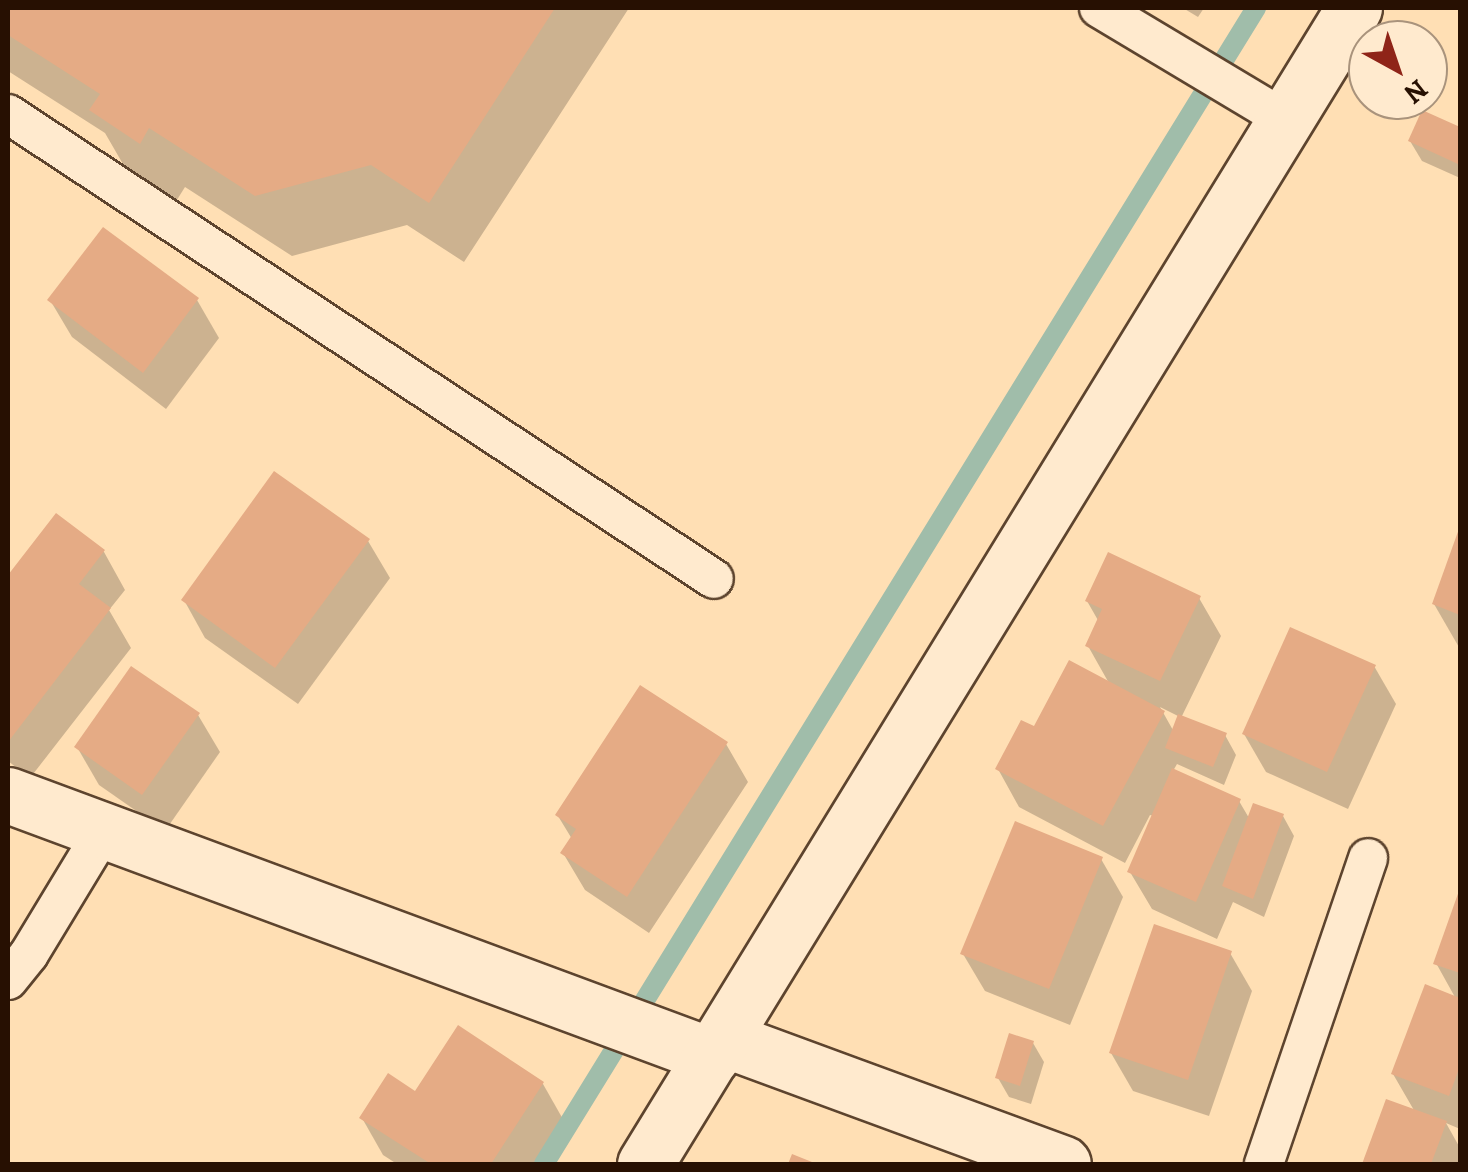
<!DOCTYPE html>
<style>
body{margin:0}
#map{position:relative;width:1468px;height:1172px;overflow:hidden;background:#ffdfb4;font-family:Alegreya,serif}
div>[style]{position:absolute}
.shadow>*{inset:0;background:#0003}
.stream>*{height:20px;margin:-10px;padding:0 10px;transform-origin:10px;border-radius:10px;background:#a0bdaa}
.building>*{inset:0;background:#e5ab85}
.roads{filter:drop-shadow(2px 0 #5d442e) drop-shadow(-2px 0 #5d442e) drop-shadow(0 2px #5d442e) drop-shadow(0 -2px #5d442e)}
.service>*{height:38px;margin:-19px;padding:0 19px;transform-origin:19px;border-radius:19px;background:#ffeace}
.minor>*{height:55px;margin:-27.5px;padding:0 27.5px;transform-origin:27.5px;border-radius:27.5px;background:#ffeace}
.tertiary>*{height:55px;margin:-27.5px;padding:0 27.5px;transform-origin:27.5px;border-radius:27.5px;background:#ffeace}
span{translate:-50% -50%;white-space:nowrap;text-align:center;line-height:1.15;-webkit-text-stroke:10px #ffeace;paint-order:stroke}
.frame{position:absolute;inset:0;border:10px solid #271002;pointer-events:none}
.north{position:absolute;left:1348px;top:20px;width:100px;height:100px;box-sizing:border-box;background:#ffeace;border:2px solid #a9937c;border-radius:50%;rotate:140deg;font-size:28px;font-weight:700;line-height:40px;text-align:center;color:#271002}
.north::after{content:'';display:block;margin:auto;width:35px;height:45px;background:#8f2418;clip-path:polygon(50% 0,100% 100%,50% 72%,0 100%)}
</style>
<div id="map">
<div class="shadow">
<div style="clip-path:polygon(8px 8px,629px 8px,464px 262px,407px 225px,292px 256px,185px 187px,175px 203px,127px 171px,105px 133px,8px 71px)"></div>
<div style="clip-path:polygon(1183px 8px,1204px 8px,1198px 17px)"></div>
<div style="clip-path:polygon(1423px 113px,1460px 130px,1460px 178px,1422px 161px,1410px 141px)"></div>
<div style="clip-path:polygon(50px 300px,197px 300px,219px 338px,166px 409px,72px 337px)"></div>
<div style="clip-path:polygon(57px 516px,104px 552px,125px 590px,109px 610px,131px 648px,30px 778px,8px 761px,8px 579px)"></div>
<div style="clip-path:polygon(1460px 532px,1460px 649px,1434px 604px)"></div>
<div style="clip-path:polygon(368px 541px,390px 578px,298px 704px,205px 638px,184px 600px)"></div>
<div style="clip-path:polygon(evenodd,1199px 598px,1221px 636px,1181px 718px,1225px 735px,1236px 755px,1224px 785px,1177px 764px,1173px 771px,1239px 801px,1249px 818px,1283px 816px,1294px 836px,1264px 917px,1233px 902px,1217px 939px,1152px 909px,1130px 872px,1154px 816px,1150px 815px,1125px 863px,1019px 807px,998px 769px,1035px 729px,1110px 685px,1088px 646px,1099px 622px,1087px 601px,1199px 598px,1160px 707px,1180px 717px,1174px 732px,1160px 707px)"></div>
<div style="clip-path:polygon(1374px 666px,1396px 704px,1348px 809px,1266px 772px,1244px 734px)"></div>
<div style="clip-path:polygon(198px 715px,220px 752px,165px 831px,99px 785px,77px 747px)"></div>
<div style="clip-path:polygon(726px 744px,748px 782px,649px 933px,585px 890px,563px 853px,572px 839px,558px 816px)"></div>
<div style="clip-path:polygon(1101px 859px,1123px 897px,1070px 1025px,985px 991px,963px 954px)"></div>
<div style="clip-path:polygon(1460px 894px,1460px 1129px,1446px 1123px,1460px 1148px,1460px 1164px,1365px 1164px,1388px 1102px,1415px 1112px,1393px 1074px,1456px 999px,1436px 963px)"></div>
<div style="clip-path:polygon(1230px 953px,1252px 991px,1209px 1116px,1133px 1091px,1111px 1053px)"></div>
<div style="clip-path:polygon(1033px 1043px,1044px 1062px,1031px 1104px,1009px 1097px,998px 1078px)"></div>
<div style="clip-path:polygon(543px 1084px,564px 1121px,536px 1164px,397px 1164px,383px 1155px,362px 1118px,416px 1095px)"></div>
</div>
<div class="stream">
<div style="left:544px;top:1164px;width:1358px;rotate:-58.37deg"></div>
</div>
<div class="building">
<div style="clip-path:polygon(8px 8px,555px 8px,429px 203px,371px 165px,255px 196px,149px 128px,140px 144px,89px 110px,100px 94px,8px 35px)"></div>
<div style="clip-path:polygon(1422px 110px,1460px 127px,1458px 164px,1408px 141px)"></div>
<div style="clip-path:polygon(103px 227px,199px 298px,143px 373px,47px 300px)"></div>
<div style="clip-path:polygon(274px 471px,370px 539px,275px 668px,181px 600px)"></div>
<div style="clip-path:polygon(56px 513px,105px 550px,79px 584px,111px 608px,8px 742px,8px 575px)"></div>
<div style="clip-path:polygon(1460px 526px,1460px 615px,1432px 604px)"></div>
<div style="clip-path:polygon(1108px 552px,1201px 596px,1160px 681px,1085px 646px,1102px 609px,1085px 601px)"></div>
<div style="clip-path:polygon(1290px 627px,1376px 665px,1327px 772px,1242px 734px)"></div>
<div style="clip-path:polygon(1069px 660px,1165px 711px,1103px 826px,995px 769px,1021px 720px,1034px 726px)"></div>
<div style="clip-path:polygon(131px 666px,200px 713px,142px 795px,74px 747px)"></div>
<div style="clip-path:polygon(640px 685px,728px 742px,627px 897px,560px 853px,576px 829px,555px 815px)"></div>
<div style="clip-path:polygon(1178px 714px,1227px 733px,1213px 767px,1165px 748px)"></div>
<div style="clip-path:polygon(1172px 768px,1241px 799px,1196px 902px,1127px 872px)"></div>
<div style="clip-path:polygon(1253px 803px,1284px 814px,1253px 899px,1222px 886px)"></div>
<div style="clip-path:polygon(1015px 821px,1103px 857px,1049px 989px,960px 954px)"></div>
<div style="clip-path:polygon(1460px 888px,1460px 973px,1433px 964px)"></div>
<div style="clip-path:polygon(1154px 924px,1232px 951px,1188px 1080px,1109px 1053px)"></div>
<div style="clip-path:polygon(1425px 984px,1460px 998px,1460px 1066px,1449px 1096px,1391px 1074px)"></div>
<div style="clip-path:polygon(458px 1025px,544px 1082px,491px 1164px,431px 1164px,359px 1118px,388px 1073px,415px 1091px)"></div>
<div style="clip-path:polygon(1009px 1033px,1034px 1041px,1020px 1086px,995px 1078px)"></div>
<div style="clip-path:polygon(1386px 1099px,1447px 1121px,1431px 1164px,1362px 1164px)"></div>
<div style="clip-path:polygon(792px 1154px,817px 1164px,788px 1164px)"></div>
</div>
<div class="roads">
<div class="service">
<div style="left:1099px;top:8px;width:218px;rotate:30.9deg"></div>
<div style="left:8px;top:114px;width:845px;rotate:33.37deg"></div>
<div style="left:8px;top:980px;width:33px;rotate:-51deg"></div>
<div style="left:29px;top:954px;width:145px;rotate:-58.8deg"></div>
<div style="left:1264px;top:1164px;width:323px;rotate:-71.2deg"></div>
</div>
<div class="minor">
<div style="left:8px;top:795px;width:751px;rotate:20.34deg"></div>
</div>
<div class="tertiary">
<div style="left:724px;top:1039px;width:361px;rotate:20.2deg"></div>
<div style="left:645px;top:1164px;width:1356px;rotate:-58.48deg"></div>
</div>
</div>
<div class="frame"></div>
<div class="north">N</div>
</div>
